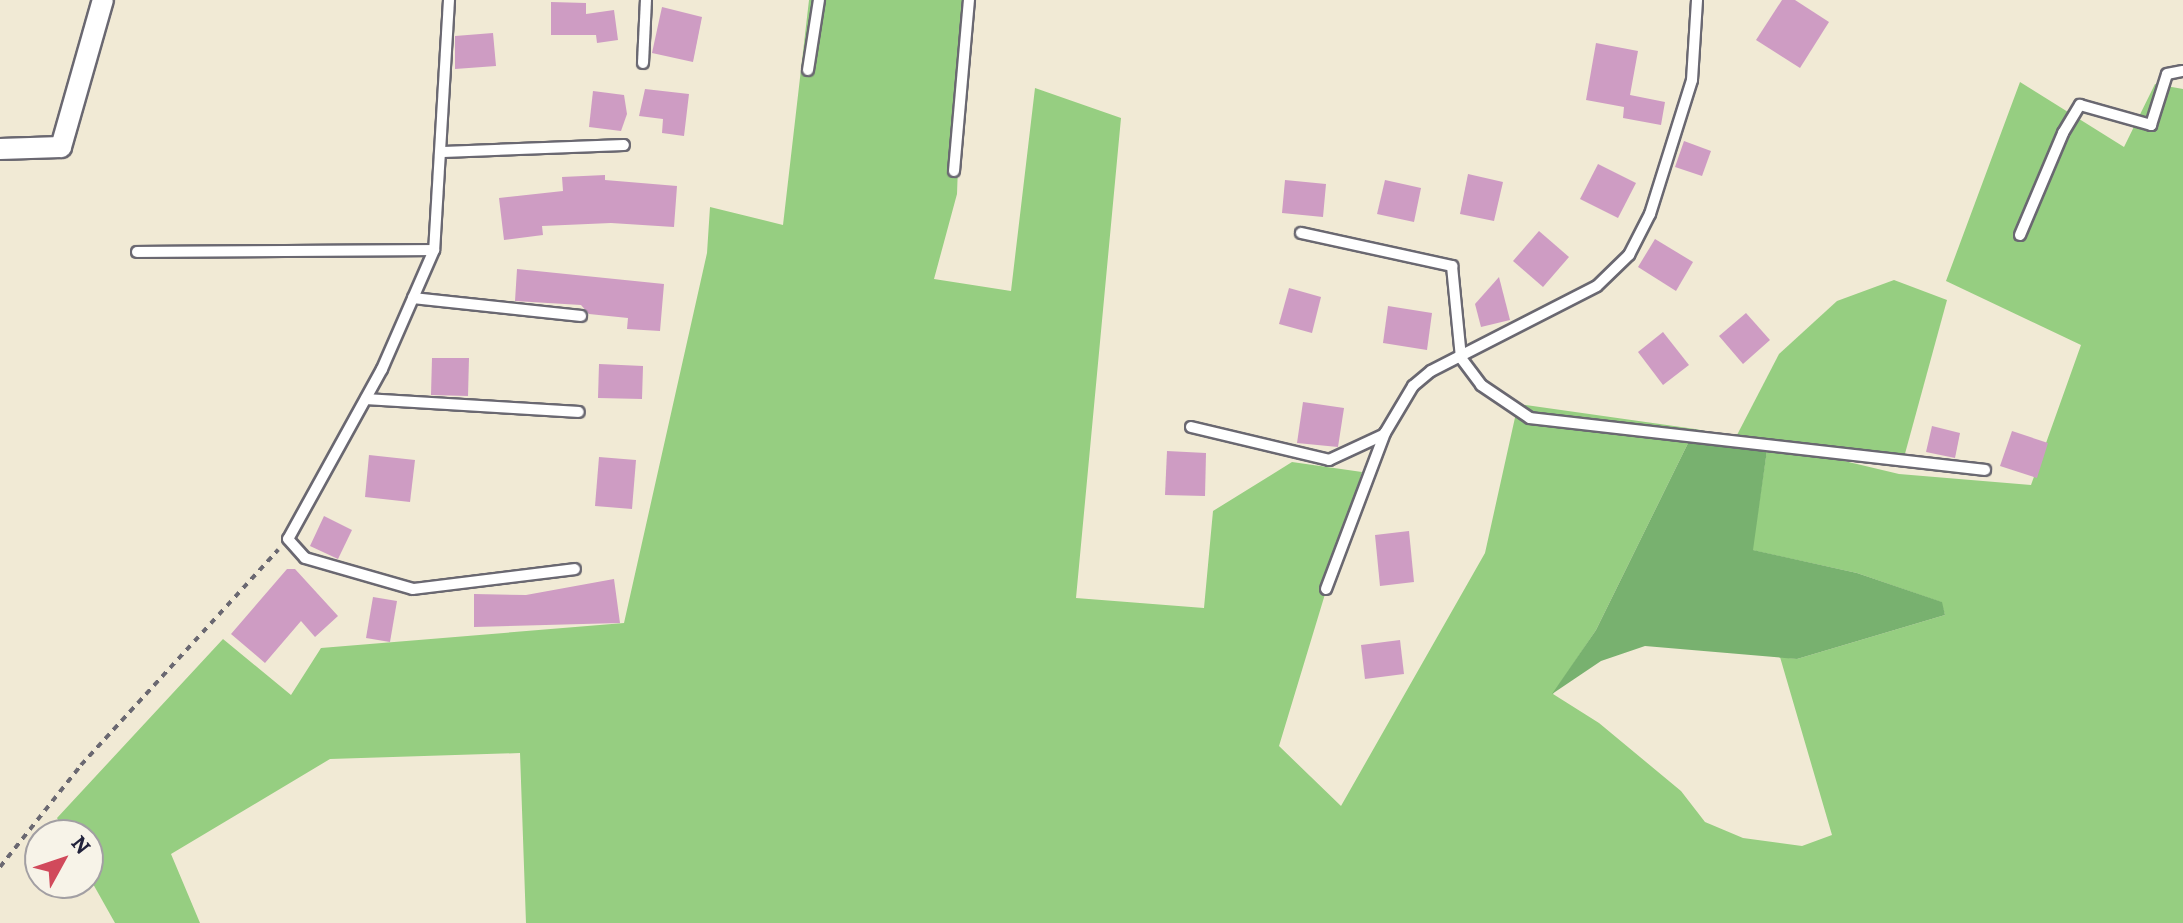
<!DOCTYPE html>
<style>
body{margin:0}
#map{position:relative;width:2183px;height:923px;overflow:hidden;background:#f1ead5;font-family:Alegreya,serif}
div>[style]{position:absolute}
.green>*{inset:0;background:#96ce81}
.forest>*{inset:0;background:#78b16f}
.building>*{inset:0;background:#ce9cc3}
.path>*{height:4px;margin-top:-2px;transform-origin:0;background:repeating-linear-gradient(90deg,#6a6871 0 6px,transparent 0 12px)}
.roads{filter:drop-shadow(2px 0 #6a6871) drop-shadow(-2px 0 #6a6871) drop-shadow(0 2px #6a6871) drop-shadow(0 -2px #6a6871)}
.service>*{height:10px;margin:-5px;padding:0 5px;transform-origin:5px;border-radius:5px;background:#fff}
.minor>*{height:20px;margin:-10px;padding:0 10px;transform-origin:10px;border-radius:10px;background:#fff}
span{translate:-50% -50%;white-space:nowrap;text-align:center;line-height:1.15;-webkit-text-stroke:6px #f7f3e8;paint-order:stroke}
.north{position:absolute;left:24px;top:819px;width:80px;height:80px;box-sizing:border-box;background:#f7f3e8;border:2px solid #a29fa3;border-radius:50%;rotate:50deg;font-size:22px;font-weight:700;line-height:32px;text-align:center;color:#22223b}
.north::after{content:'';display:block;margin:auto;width:28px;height:36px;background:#d1495b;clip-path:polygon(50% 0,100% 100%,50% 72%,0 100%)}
</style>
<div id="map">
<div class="green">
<div style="clip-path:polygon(809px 0,964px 0,957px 194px,934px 279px,1011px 291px,1035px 88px,1121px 118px,1076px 598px,1204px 608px,1213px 511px,1292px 462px,1362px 472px,1279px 746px,1341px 806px,1485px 553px,1518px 404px,1695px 429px,1596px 630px,1553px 694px,1599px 723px,1681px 791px,1705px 822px,1743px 838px,1802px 846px,1832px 835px,1780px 657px,1797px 659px,1945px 615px,1941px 602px,1857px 573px,1752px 550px,1768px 443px,1899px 474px,2031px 485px,2081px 345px,1946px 281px,2020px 82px,2124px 147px,2155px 84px,2183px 89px,2183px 923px,526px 923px,520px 753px,330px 759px,171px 854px,200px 923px,115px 923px,88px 875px,88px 835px,66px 835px,57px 818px,223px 639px,291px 695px,321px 648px,624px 623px,707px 253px,710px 207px,783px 225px)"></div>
<div style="clip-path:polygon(1894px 280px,1947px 300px,1903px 461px,1737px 435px,1779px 354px,1837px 301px)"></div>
</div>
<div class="forest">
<div style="clip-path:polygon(1695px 429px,1768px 443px,1753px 550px,1857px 573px,1942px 602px,1945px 615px,1797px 659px,1645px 646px,1601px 661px,1552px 694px,1596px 630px)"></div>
</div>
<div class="building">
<div style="clip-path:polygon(1782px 0,1795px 0,1829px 22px,1800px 68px,1756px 40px)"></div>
<div style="clip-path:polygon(551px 2px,586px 3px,586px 14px,614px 10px,618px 40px,597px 43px,596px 35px,551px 35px)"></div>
<div style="clip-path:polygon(662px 7px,702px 17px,693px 62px,652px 53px)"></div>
<div style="clip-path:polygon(493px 33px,496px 66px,455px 69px,455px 36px)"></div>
<div style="clip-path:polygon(1596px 43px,1638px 51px,1630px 95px,1665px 102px,1661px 125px,1623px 118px,1624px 107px,1586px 100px)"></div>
<div style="clip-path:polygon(645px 89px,689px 94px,684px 136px,662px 133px,663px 119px,639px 116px)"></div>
<div style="clip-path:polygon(593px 91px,624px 95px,627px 114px,621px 131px,589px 127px)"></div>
<div style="clip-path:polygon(1684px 141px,1711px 151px,1702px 176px,1675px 167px)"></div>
<div style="clip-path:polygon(1598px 164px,1636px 183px,1618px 218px,1580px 199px)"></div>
<div style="clip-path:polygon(1468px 174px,1503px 182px,1494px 221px,1460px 214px)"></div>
<div style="clip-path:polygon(605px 175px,605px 180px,677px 186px,674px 227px,611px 223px,542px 226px,543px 235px,504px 240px,499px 198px,563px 191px,562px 177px)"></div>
<div style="clip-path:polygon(1285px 180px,1326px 184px,1323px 217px,1282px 213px)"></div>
<div style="clip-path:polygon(1385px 180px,1421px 188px,1414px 222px,1377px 214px)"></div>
<div style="clip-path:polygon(1539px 231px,1569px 257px,1543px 287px,1513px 261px)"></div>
<div style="clip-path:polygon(1655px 239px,1693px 262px,1676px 291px,1638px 267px)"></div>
<div style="clip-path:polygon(517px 269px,664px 284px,660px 331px,627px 329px,628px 318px,589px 314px,581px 305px,515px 301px)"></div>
<div style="clip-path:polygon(1499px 277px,1510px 320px,1481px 327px,1475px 304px)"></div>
<div style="clip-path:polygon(1289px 288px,1321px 297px,1312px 333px,1279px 324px)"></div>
<div style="clip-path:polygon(1388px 306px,1432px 313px,1427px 350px,1383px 343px)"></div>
<div style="clip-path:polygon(1746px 313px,1770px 340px,1743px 364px,1719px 336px)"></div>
<div style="clip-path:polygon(1663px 332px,1689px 365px,1663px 385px,1638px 352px)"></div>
<div style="clip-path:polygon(432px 358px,469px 358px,468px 396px,431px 395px)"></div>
<div style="clip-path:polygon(599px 364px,643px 366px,642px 399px,598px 398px)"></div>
<div style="clip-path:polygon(1303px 402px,1344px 408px,1338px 447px,1297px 443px)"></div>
<div style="clip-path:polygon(1932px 426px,1960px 433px,1955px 458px,1926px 452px)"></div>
<div style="clip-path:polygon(2012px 431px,2048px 443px,2037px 478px,2000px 466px)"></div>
<div style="clip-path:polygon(1167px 451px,1206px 453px,1205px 496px,1165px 495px)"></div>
<div style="clip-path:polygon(369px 455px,415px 460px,410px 502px,365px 497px)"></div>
<div style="clip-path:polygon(599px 457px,636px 460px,632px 509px,595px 506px)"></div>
<div style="clip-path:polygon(324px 516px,352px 530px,338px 559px,310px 546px)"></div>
<div style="clip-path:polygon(1409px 531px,1414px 582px,1380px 586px,1375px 535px)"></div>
<div style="clip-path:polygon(287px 569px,295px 569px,338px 616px,315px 637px,301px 621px,265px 663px,231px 634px)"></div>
<div style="clip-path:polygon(614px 579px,620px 623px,474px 627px,474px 594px,526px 595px)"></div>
<div style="clip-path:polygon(373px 597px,397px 601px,390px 642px,366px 638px)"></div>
<div style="clip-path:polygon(1400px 640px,1404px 674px,1365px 679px,1361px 645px)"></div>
</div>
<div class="path">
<div style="left:0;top:867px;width:130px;rotate:-51.5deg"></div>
<div style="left:81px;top:765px;width:292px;rotate:-47.5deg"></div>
</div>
<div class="roads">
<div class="service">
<div style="left:449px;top:0;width:250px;rotate:93.4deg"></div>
<div style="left:434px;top:250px;width:130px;rotate:113.6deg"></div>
<div style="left:382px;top:369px;width:194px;rotate:118.9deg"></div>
<div style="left:288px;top:539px;width:25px;rotate:48deg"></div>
<div style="left:305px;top:558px;width:112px;rotate:16deg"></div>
<div style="left:413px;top:589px;width:163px;rotate:-7deg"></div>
<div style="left:643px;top:63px;width:63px;rotate:-87.3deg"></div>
<div style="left:808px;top:70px;width:71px;rotate:-81.1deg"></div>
<div style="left:443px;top:152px;width:181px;rotate:-2.2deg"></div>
<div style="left:954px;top:171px;width:172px;rotate:-85deg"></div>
<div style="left:1301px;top:233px;width:155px;rotate:12.3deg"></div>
<div style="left:1452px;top:266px;width:92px;rotate:84.4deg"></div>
<div style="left:1461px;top:358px;width:34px;rotate:53deg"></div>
<div style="left:1481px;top:385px;width:59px;rotate:34deg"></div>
<div style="left:1530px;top:418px;width:458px;rotate:6.5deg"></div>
<div style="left:2020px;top:235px;width:111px;rotate:-67.1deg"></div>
<div style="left:2063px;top:133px;width:33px;rotate:-59deg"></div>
<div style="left:2080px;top:105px;width:74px;rotate:15.7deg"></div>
<div style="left:2151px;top:125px;width:53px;rotate:-72.6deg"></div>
<div style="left:2167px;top:74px;width:16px;rotate:-11deg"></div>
<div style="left:137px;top:252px;width:297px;rotate:-0.4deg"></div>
<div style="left:413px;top:298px;width:169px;rotate:6.1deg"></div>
<div style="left:366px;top:399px;width:213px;rotate:3.5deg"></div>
<div style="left:1191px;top:427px;width:142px;rotate:13.4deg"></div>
<div style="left:1329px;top:460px;width:60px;rotate:-24.8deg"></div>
<div style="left:1326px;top:589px;width:167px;rotate:-69.3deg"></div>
<div style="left:1385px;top:433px;width:55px;rotate:-59.2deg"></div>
<div style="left:1413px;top:386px;width:23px;rotate:-40deg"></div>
<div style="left:1431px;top:371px;width:186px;rotate:-27.1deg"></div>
<div style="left:1597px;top:286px;width:45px;rotate:-44.1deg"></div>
<div style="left:1629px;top:255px;width:46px;rotate:-62.9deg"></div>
<div style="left:1650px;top:214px;width:140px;rotate:-72.6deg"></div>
<div style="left:1692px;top:80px;width:80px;rotate:-86.4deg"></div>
</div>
<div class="minor">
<div style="left:0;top:149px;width:61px;rotate:-1.9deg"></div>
<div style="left:61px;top:147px;width:153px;rotate:-74.1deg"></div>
</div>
</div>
<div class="north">N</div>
</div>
